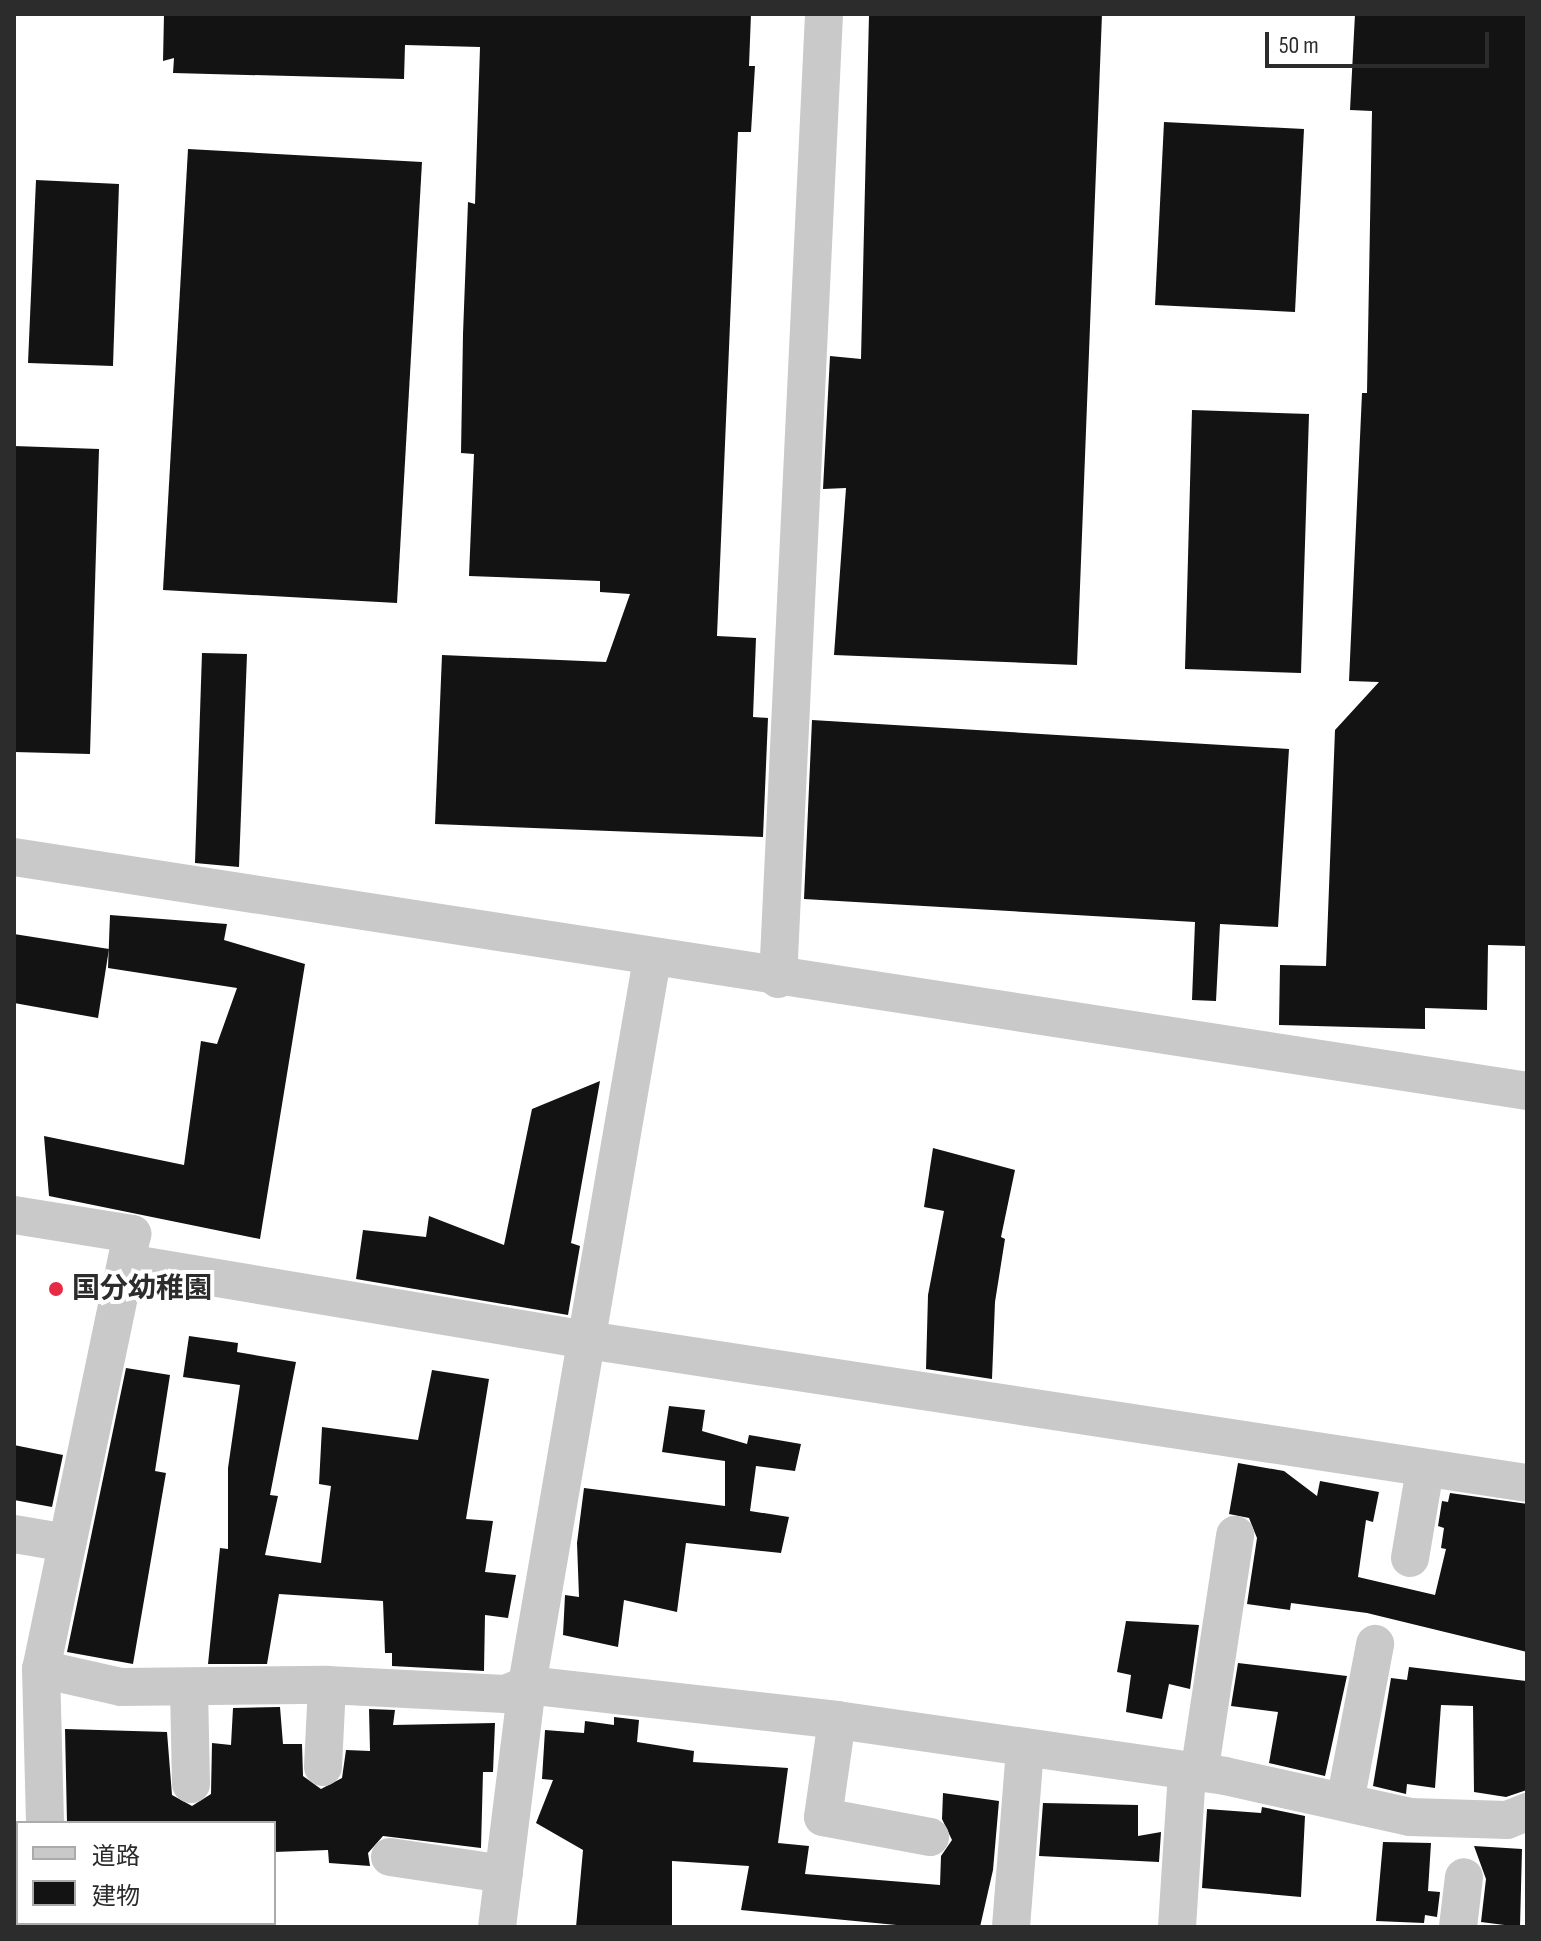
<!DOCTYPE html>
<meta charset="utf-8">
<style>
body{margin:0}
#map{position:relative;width:1541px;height:1941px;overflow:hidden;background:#fff;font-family:"Sofia Sans Condensed","Noto Sans JP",sans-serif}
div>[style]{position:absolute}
.building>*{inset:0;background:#131313}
.minor>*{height:38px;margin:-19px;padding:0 19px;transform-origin:19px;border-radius:19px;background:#c9c9c9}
.dots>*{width:22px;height:22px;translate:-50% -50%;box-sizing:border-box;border:4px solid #fff;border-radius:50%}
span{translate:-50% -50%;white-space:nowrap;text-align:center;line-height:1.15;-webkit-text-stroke:8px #fff;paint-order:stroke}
.poi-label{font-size:28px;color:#2c2c2c;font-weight:700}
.left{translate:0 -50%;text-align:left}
.frame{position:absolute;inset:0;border:16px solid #2c2c2c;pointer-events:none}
.legend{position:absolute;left:16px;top:1821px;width:260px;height:104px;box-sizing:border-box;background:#fff;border:2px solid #ababab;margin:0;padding:10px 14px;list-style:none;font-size:24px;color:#2c2c2c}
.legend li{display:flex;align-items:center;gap:16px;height:40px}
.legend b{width:40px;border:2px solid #ababab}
.scale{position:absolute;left:1265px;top:32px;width:224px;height:36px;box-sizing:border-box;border:4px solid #2c2c2c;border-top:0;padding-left:10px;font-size:24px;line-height:28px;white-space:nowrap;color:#2c2c2c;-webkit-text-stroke:6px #fff;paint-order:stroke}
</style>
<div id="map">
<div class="building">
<div style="clip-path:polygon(164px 14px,751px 14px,749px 66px,755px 66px,751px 132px,738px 132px,717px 636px,756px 638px,753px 717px,768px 718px,763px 837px,435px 824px,442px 655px,606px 662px,630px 594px,600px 592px,600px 581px,469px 576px,474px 454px,461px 453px,463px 334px,468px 202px,475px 204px,480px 47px,405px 45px,404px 79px,173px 73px,174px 58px,163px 61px)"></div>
<div style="clip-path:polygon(869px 14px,1102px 14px,1077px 665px,834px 655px,846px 488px,823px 489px,830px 356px,861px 359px)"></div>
<div style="clip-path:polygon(1355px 14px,1527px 14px,1527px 946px,1488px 945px,1487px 1010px,1425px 1008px,1425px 1029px,1279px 1025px,1280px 965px,1326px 966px,1335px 730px,1379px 682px,1349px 681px,1362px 393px,1367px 393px,1372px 111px,1350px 110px)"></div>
<div style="clip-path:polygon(1164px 122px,1304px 129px,1295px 312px,1155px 305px)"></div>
<div style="clip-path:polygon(188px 149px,422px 162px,397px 603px,163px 590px)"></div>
<div style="clip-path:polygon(36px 180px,119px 184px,113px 366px,28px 363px)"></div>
<div style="clip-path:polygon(1192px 410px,1309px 414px,1301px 673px,1185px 669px)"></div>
<div style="clip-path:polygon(14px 446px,99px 449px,90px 754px,14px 752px)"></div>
<div style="clip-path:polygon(202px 653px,247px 654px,239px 867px,195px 863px)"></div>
<div style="clip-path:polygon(812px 720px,1289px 749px,1278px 927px,1220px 924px,1216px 1001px,1192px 1000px,1195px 922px,804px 899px)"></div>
<div style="clip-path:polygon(110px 915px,227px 924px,224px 940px,305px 964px,260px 1239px,49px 1196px,44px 1136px,184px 1165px,201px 1041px,217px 1044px,237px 988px,108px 968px)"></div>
<div style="clip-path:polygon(14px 934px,109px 949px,98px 1018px,14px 1003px)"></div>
<div style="clip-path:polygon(600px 1081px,571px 1243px,580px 1246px,568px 1315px,356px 1279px,363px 1230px,426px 1237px,429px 1216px,504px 1245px,532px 1109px)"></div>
<div style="clip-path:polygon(933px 1148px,1015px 1170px,1001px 1237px,1005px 1239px,995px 1302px,992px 1379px,926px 1369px,928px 1295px,944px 1211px,924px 1207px)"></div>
<div style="clip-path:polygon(189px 1336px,238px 1343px,237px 1352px,296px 1362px,270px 1495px,278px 1496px,265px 1555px,321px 1563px,331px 1486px,319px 1484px,322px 1427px,418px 1440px,432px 1370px,489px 1379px,466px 1519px,493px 1521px,485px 1572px,516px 1575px,508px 1618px,485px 1615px,484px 1671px,392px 1666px,392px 1653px,385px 1653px,383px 1601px,279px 1594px,267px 1664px,208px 1664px,220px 1548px,228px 1549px,228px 1468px,240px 1385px,183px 1377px)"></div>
<div style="clip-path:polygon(126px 1368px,170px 1375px,155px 1471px,166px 1473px,133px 1664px,67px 1652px)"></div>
<div style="clip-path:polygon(669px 1406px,705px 1410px,702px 1431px,747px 1444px,749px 1435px,801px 1444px,795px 1471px,756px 1466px,750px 1511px,789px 1517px,781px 1553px,686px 1543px,677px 1612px,624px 1600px,618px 1647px,563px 1635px,565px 1595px,579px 1597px,577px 1543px,584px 1488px,725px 1506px,725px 1461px,662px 1452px)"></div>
<div style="clip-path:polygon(14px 1445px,63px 1455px,52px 1507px,14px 1500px)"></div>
<div style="clip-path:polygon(1238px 1463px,1284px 1471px,1317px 1496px,1320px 1481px,1379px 1492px,1373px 1522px,1366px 1520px,1358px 1577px,1435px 1595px,1446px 1549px,1441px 1548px,1444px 1528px,1438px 1526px,1442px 1501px,1448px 1502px,1450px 1493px,1527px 1504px,1527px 1652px,1367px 1613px,1291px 1603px,1290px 1610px,1247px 1604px,1257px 1538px,1249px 1518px,1229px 1514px)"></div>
<div style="clip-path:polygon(1126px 1621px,1199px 1625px,1190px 1689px,1169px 1684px,1162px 1719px,1126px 1712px,1131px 1675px,1117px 1672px)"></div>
<div style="clip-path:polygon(1238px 1663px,1347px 1676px,1325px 1776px,1269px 1763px,1278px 1712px,1231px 1706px)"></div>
<div style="clip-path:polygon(1409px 1667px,1527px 1681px,1527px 1790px,1506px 1797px,1474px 1792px,1473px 1706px,1441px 1705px,1435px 1788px,1407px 1784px,1406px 1794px,1373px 1786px,1391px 1678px,1407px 1680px)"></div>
<div style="clip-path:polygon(280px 1707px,283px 1744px,302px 1744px,303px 1776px,321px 1789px,342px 1778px,346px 1750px,370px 1751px,369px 1709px,395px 1710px,393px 1725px,495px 1723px,493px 1772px,483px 1772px,481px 1848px,383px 1836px,368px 1853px,370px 1866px,329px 1863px,328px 1850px,274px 1852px,274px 1823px,67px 1823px,65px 1729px,167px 1732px,172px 1795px,192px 1806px,211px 1794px,212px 1743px,231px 1745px,233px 1708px)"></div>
<div style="clip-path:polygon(614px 1717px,639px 1720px,637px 1742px,694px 1751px,693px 1762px,788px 1768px,778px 1843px,809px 1846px,805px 1874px,940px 1885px,941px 1856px,952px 1840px,942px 1819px,943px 1793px,999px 1801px,993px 1870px,980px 1927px,917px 1927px,741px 1910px,749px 1866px,672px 1861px,672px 1927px,576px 1927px,583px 1850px,536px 1823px,553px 1780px,542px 1779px,545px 1730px,584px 1733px,585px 1721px,614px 1725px)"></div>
<div style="clip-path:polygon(1043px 1803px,1138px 1805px,1138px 1836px,1161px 1832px,1159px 1862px,1039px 1856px)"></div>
<div style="clip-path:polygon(1262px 1807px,1305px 1816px,1301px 1897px,1202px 1888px,1207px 1809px,1261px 1813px)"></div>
<div style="clip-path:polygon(1383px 1842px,1431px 1843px,1428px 1891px,1440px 1892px,1437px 1917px,1425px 1915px,1424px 1923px,1376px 1921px)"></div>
<div style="clip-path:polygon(1474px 1846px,1522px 1849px,1520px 1927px,1481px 1922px,1486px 1879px)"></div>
</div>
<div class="minor">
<div style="left:14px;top:857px;width:1531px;rotate:8.79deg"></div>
<div style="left:778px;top:979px;width:966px;rotate:-87.27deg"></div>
<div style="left:14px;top:1215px;width:120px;rotate:9.1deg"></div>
<div style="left:132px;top:1234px;width:444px;rotate:101.8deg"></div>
<div style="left:41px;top:1669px;width:154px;rotate:88.5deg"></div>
<div style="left:127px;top:1263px;width:466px;rotate:9.5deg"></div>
<div style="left:587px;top:1340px;width:951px;rotate:8.65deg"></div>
<div style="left:14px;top:1534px;width:54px;rotate:9.6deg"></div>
<div style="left:1410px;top:1558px;width:90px;rotate:-80.4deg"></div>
<div style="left:41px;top:1669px;width:82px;rotate:12.7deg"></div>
<div style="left:121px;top:1687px;width:206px;rotate:-0.6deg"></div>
<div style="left:327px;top:1685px;width:178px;rotate:2.9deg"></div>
<div style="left:505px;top:1694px;width:24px;rotate:-22deg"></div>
<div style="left:527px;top:1685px;width:312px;rotate:6.4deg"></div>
<div style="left:837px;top:1720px;width:392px;rotate:8.2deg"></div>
<div style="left:1225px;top:1776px;width:189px;rotate:12.5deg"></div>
<div style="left:1410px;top:1817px;width:97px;rotate:1.8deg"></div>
<div style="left:1507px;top:1820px;width:22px;rotate:-22deg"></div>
<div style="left:189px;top:1688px;width:96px;rotate:88.8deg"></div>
<div style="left:837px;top:1720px;width:98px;rotate:98.2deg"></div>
<div style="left:823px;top:1817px;width:109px;rotate:10.6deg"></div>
<div style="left:323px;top:1767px;width:82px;rotate:-87.2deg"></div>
<div style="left:1199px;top:1774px;width:242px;rotate:-81.4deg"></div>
<div style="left:1345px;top:1802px;width:161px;rotate:-79.2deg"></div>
<div style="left:390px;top:1857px;width:115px;rotate:8.5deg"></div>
<div style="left:33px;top:1927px;width:4px;rotate:-76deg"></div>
<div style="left:497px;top:1927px;width:244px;rotate:-82.9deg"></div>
<div style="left:527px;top:1685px;width:737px;rotate:-80.23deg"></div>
<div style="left:1011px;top:1927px;width:177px;rotate:-85.5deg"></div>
<div style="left:1177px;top:1927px;width:154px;rotate:-86.3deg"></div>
<div style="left:1458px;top:1927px;width:50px;rotate:-83.2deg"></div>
</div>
<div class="dots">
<div style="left:56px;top:1289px;background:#e62b44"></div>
</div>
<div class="poi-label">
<span class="left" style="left:72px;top:1289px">国分幼稚園</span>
</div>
<div class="frame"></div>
<ul class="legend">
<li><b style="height:10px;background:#c9c9c9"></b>道路</li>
<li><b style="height:22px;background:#131313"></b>建物</li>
</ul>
<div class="scale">50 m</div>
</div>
